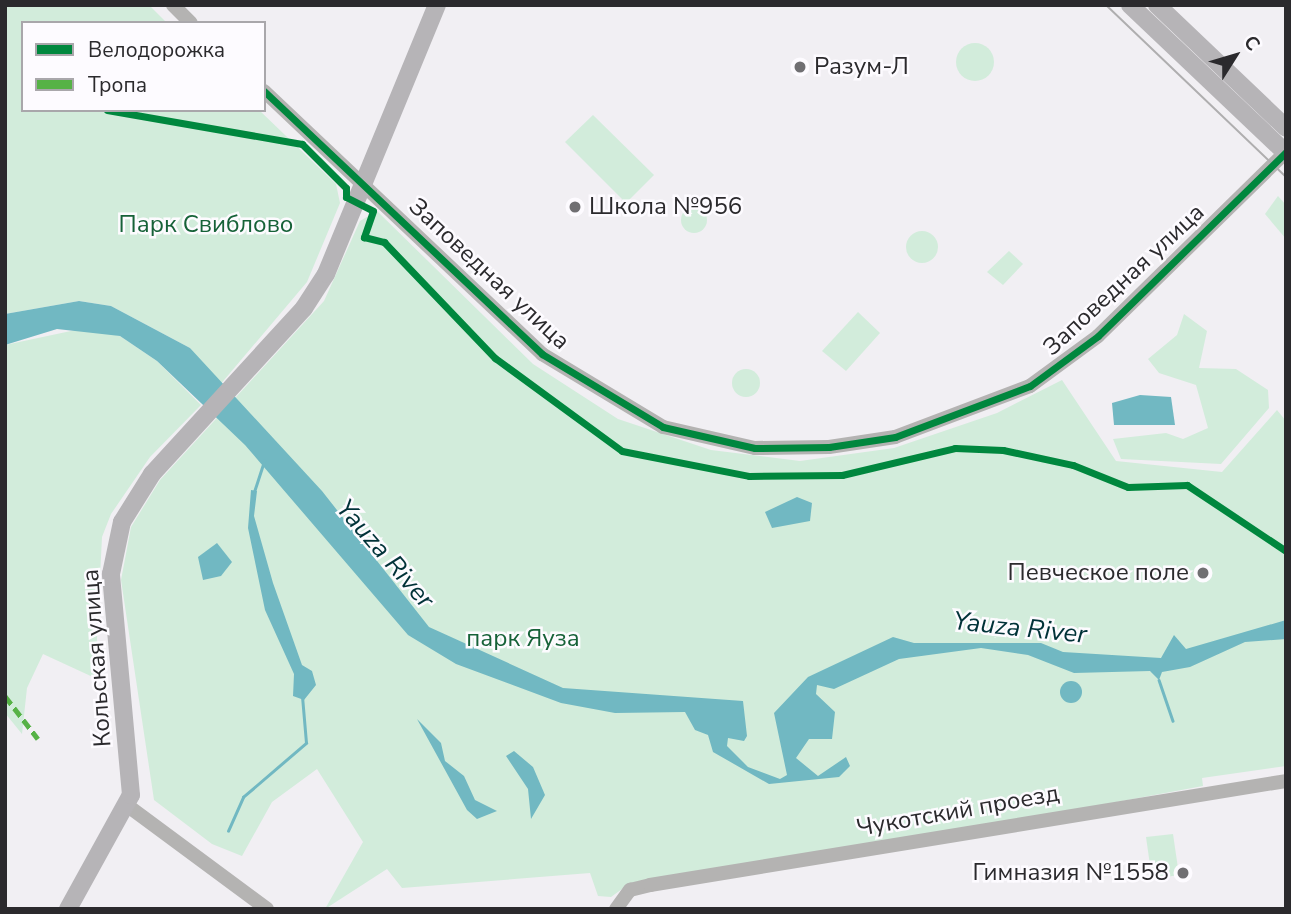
<!DOCTYPE html>
<meta charset="utf-8">
<style>
body{margin:0}
#map{position:relative;width:1291px;height:914px;overflow:hidden;background:#f1eff3;font-family:"Nunito Sans",sans-serif}
div>[style]{position:absolute}
.green>*{inset:0;background:#d2ecdb}
.round{border-radius:50%}
.water>*{inset:0;background:#71b8c2}
.stream>*{height:2.5px;margin:-1.25px;padding:0 1.25px;transform-origin:1.25px;border-radius:1.25px;background:#71b8c2}
.minor>*{height:14px;margin:-7px;padding:0 7px;transform-origin:7px;border-radius:7px;background:#b4b3b2}
.major>*{height:18px;margin:-9px;padding:0 9px;transform-origin:9px;border-radius:9px;background:#b6b4b7}
.tram>*{height:2px;margin:-1px;padding:0 1px;transform-origin:1px;border-radius:1px;background:#afaeaf}
.quiet>*{height:5px;margin-top:-2.5px;transform-origin:0;background:repeating-linear-gradient(90deg,#56b246 0 10px,transparent 0 15px)}
.cycleway>*{height:7px;margin:-3.5px;padding:0 3.5px;transform-origin:3.5px;border-radius:3.5px;background:#00873e}
.dots>*{width:19px;height:19px;translate:-50% -50%;box-sizing:border-box;border:4px solid #fdfbff;border-radius:50%}
span{translate:-50% -50%;white-space:nowrap;text-align:center;line-height:1.15;-webkit-text-stroke:5px #fdfbff;paint-order:stroke}
.poi-label{font-size:24px;color:#2b2a2d}
.left{translate:0 -50%;text-align:left}
.right{translate:-100% -50%;text-align:right}
.park-label{font-size:24px;color:#166238}
.street-label{font-size:24px;color:#2b2a2d}
.water-label{font-size:26px;color:#003238;font-style:italic}
.frame{position:absolute;inset:0;border:7px solid #2b2a2d;pointer-events:none}
.legend{position:absolute;left:21px;top:21px;width:245px;height:91px;box-sizing:border-box;background:#fdfbff;border:2px solid #a9a7ab;margin:0;padding:9px 12px;list-style:none;font-size:21px;color:#2b2a2d}
.legend li{display:flex;align-items:center;gap:14px;height:35px}
.legend b{width:35px;border:2px solid #a9a7ab}
.north{position:absolute;left:1200px;top:21px;width:70px;height:70px;-webkit-text-stroke:5px #fdfbff;paint-order:stroke;rotate:53deg;font-size:19px;font-weight:700;line-height:28px;text-align:center;color:#2b2a2d}
.north::after{content:'';display:block;margin:auto;width:24px;height:32px;background:#2b2a2d;clip-path:polygon(50% 0,100% 100%,50% 72%,0 100%)}
</style>
<div id="map">
<div class="green">
<div style="clip-path:polygon(5px 5px,149px 5px,167px 23px,23px 23px,23px 110px,259px 110px,336px 184px,340px 203px,307px 282px,219px 386px,190px 348px,111px 306px,79px 301px,5px 314px)"></div>
<div class="round" style="left:956px;top:43px;width:38px;height:38px"></div>
<div style="clip-path:polygon(593px 115px,654px 175px,626px 203px,565px 142px)"></div>
<div style="clip-path:polygon(1278px 196px,1286px 205px,1286px 239px,1265px 214px)"></div>
<div class="round" style="left:681px;top:207px;width:26px;height:26px"></div>
<div style="clip-path:polygon(377px 211px,533px 364px,618px 419px,711px 450px,800px 461px,894px 448px,997px 413px,1062px 380px,1116px 461px,1222px 472px,1277px 410px,1286px 421px,1286px 766px,1202px 778px,1203px 786px,1068px 811px,629px 884px,611px 897px,598px 896px,590px 873px,402px 888px,387px 869px,325px 909px,363px 842px,317px 769px,272px 802px,242px 856px,212px 844px,154px 800px,121px 580px,131px 527px,160px 480px,324px 301px,360px 221px)"></div>
<div class="round" style="left:906px;top:231px;width:32px;height:32px"></div>
<div style="clip-path:polygon(1009px 251px,1023px 264px,1003px 285px,987px 272px)"></div>
<div style="clip-path:polygon(858px 312px,880px 333px,846px 371px,822px 351px)"></div>
<div style="clip-path:polygon(1184px 314px,1207px 331px,1199px 368px,1236px 369px,1268px 390px,1269px 408px,1221px 464px,1121px 459px,1113px 439px,1166px 433px,1183px 439px,1208px 428px,1196px 385px,1159px 373px,1148px 359px,1177px 335px)"></div>
<div style="clip-path:polygon(85px 328px,120px 336px,157px 361px,201px 405px,150px 457px,111px 514px,102px 537px,95px 678px,43px 654px,27px 688px,22px 734px,5px 713px,5px 345px)"></div>
<div class="round" style="left:732px;top:369px;width:28px;height:28px"></div>
<div style="clip-path:polygon(1173px 834px,1179px 875px,1152px 879px,1146px 837px)"></div>
</div>
<div class="water">
<div style="clip-path:polygon(79px 301px,111px 306px,190px 348px,322px 491px,429px 627px,563px 688px,743px 701px,747px 736px,744px 741px,728px 738px,727px 746px,748px 767px,780px 779px,787px 775px,774px 713px,808px 677px,893px 637px,914px 643px,1041px 643px,1063px 652px,1161px 658px,1174px 635px,1186px 649px,1286px 620px,1286px 639px,1245px 642px,1190px 667px,1162px 672px,1159px 680px,1150px 671px,1074px 673px,1028px 655px,981px 648px,899px 659px,834px 689px,817px 685px,816px 694px,835px 712px,832px 739px,809px 739px,796px 758px,818px 776px,846px 757px,850px 766px,839px 777px,769px 784px,713px 752px,708px 735px,695px 730px,685px 712px,615px 713px,561px 703px,456px 664px,408px 635px,245px 445px,157px 361px,120px 336px,57px 329px,5px 345px,5px 314px)"></div>
<div style="clip-path:polygon(1140px 395px,1171px 397px,1175px 425px,1114px 425px,1112px 403px)"></div>
<div style="clip-path:polygon(251px 490px,257px 491px,254px 516px,273px 583px,302px 665px,312px 671px,316px 685px,304px 700px,293px 696px,294px 674px,265px 610px,248px 528px)"></div>
<div style="clip-path:polygon(797px 497px,812px 503px,810px 521px,772px 528px,765px 512px)"></div>
<div style="clip-path:polygon(217px 543px,232px 562px,221px 576px,203px 580px,198px 557px)"></div>
<div class="round" style="left:1060px;top:681px;width:22px;height:22px"></div>
<div style="clip-path:polygon(417px 719px,441px 743px,445px 761px,464px 776px,475px 800px,497px 811px,477px 819px,467px 810px)"></div>
<div style="clip-path:polygon(514px 751px,533px 767px,545px 795px,531px 819px,528px 789px,506px 756px)"></div>
</div>
<div class="stream">
<div style="left:254px;top:492px;width:33px;rotate:-72deg"></div>
<div style="left:1159px;top:680px;width:43px;rotate:71.1deg"></div>
<div style="left:228px;top:831px;width:37px;rotate:-66deg"></div>
<div style="left:243px;top:797px;width:83px;rotate:-40.6deg"></div>
<div style="left:306px;top:743px;width:47px;rotate:-94.9deg"></div>
</div>
<div class="minor">
<div style="left:173px;top:5px;width:25px;rotate:45deg"></div>
<div style="left:264px;top:91px;width:383px;rotate:43.4deg"></div>
<div style="left:542px;top:354px;width:141px;rotate:31.1deg"></div>
<div style="left:663px;top:427px;width:94px;rotate:12.9deg"></div>
<div style="left:755px;top:448px;width:74px;rotate:-0.8deg"></div>
<div style="left:829px;top:447px;width:67px;rotate:-8.6deg"></div>
<div style="left:895px;top:437px;width:144px;rotate:-20.7deg"></div>
<div style="left:1030px;top:386px;width:84px;rotate:-36.3deg"></div>
<div style="left:1098px;top:336px;width:263px;rotate:-44.4deg"></div>
<div style="left:128px;top:806px;width:173px;rotate:36.5deg"></div>
<div style="left:616px;top:909px;width:24px;rotate:-54deg"></div>
<div style="left:630px;top:890px;width:21px;rotate:-14deg"></div>
<div style="left:650px;top:885px;width:644px;rotate:-9.29deg"></div>
</div>
<div class="major">
<div style="left:1130px;top:5px;width:215px;rotate:43.5deg"></div>
<div style="left:1157px;top:5px;width:178px;rotate:43.6deg"></div>
<div style="left:68px;top:909px;width:130px;rotate:-61.1deg"></div>
<div style="left:131px;top:795px;width:222px;rotate:-95.2deg"></div>
<div style="left:111px;top:574px;width:53px;rotate:-78.1deg"></div>
<div style="left:122px;top:522px;width:57px;rotate:-58deg"></div>
<div style="left:152px;top:474px;width:225px;rotate:-47.5deg"></div>
<div style="left:304px;top:308px;width:40px;rotate:-57.1deg"></div>
<div style="left:326px;top:274px;width:291px;rotate:-67.6deg"></div>
</div>
<div class="tram">
<div style="left:1106px;top:5px;width:249px;rotate:43.7deg"></div>
</div>
<div class="quiet">
<div style="left:5px;top:696px;width:54px;rotate:52.5deg"></div>
</div>
<div class="cycleway">
<div style="left:264px;top:91px;width:383px;rotate:43.4deg"></div>
<div style="left:542px;top:354px;width:141px;rotate:31.1deg"></div>
<div style="left:663px;top:427px;width:94px;rotate:12.9deg"></div>
<div style="left:755px;top:448px;width:74px;rotate:-0.8deg"></div>
<div style="left:829px;top:447px;width:67px;rotate:-8.6deg"></div>
<div style="left:895px;top:437px;width:144px;rotate:-20.7deg"></div>
<div style="left:1030px;top:386px;width:84px;rotate:-36.3deg"></div>
<div style="left:1098px;top:336px;width:263px;rotate:-44.4deg"></div>
<div style="left:107px;top:110px;width:198px;rotate:9.9deg"></div>
<div style="left:302px;top:144px;width:62px;rotate:45deg"></div>
<div style="left:346px;top:188px;width:9px;rotate:90deg"></div>
<div style="left:346px;top:197px;width:30px;rotate:27deg"></div>
<div style="left:373px;top:211px;width:28px;rotate:109deg"></div>
<div style="left:364px;top:237px;width:21px;rotate:14deg"></div>
<div style="left:384px;top:242px;width:161px;rotate:46.3deg"></div>
<div style="left:495px;top:358px;width:157px;rotate:36.2deg"></div>
<div style="left:622px;top:451px;width:129px;rotate:11.1deg"></div>
<div style="left:749px;top:476px;width:93px;rotate:-0.6deg"></div>
<div style="left:842px;top:475px;width:116px;rotate:-13.4deg"></div>
<div style="left:955px;top:448px;width:48px;rotate:2.4deg"></div>
<div style="left:1003px;top:450px;width:72px;rotate:12.1deg"></div>
<div style="left:1073px;top:465px;width:59px;rotate:21.8deg"></div>
<div style="left:1128px;top:487px;width:59px;rotate:-1.9deg"></div>
<div style="left:1187px;top:485px;width:119px;rotate:33.7deg"></div>
</div>
<div class="dots">
<div style="left:800px;top:67px;background:#706f72"></div>
<div style="left:575px;top:207px;background:#706f72"></div>
<div style="left:1203px;top:573px;background:#706f72"></div>
<div style="left:1183px;top:873px;background:#706f72"></div>
</div>
<div class="poi-label">
<span class="left" style="left:814px;top:67px">Разум-Л</span>
<span class="left" style="left:589px;top:207px">Школа №956</span>
<span class="right" style="left:1189px;top:573px">Певческое поле</span>
<span class="right" style="left:1169px;top:873px">Гимназия №1558</span>
</div>
<div class="park-label">
<span style="left:206px;top:225px">Парк Свиблово</span>
<span style="left:523px;top:639px">парк Яуза</span>
</div>
<div class="street-label">
<span style="left:489px;top:274px;rotate:43deg">Заповедная улица</span>
<span style="left:1124px;top:280px;rotate:-43deg">Заповедная улица</span>
<span style="left:97px;top:658px;rotate:-94deg">Кольская улица</span>
<span style="left:958px;top:811px;rotate:-10deg">Чукотский проезд</span>
</div>
<div class="water-label">
<span style="left:385px;top:554px;rotate:49deg">Yauza River</span>
<span style="left:1020px;top:628px;rotate:6deg">Yauza River</span>
</div>
<div class="frame"></div>
<ul class="legend">
<li><b style="height:9px;background:#00873e"></b>Велодорожка</li>
<li><b style="height:9px;background:#56b246"></b>Тропа</li>
</ul>
<div class="north">С</div>
</div>
